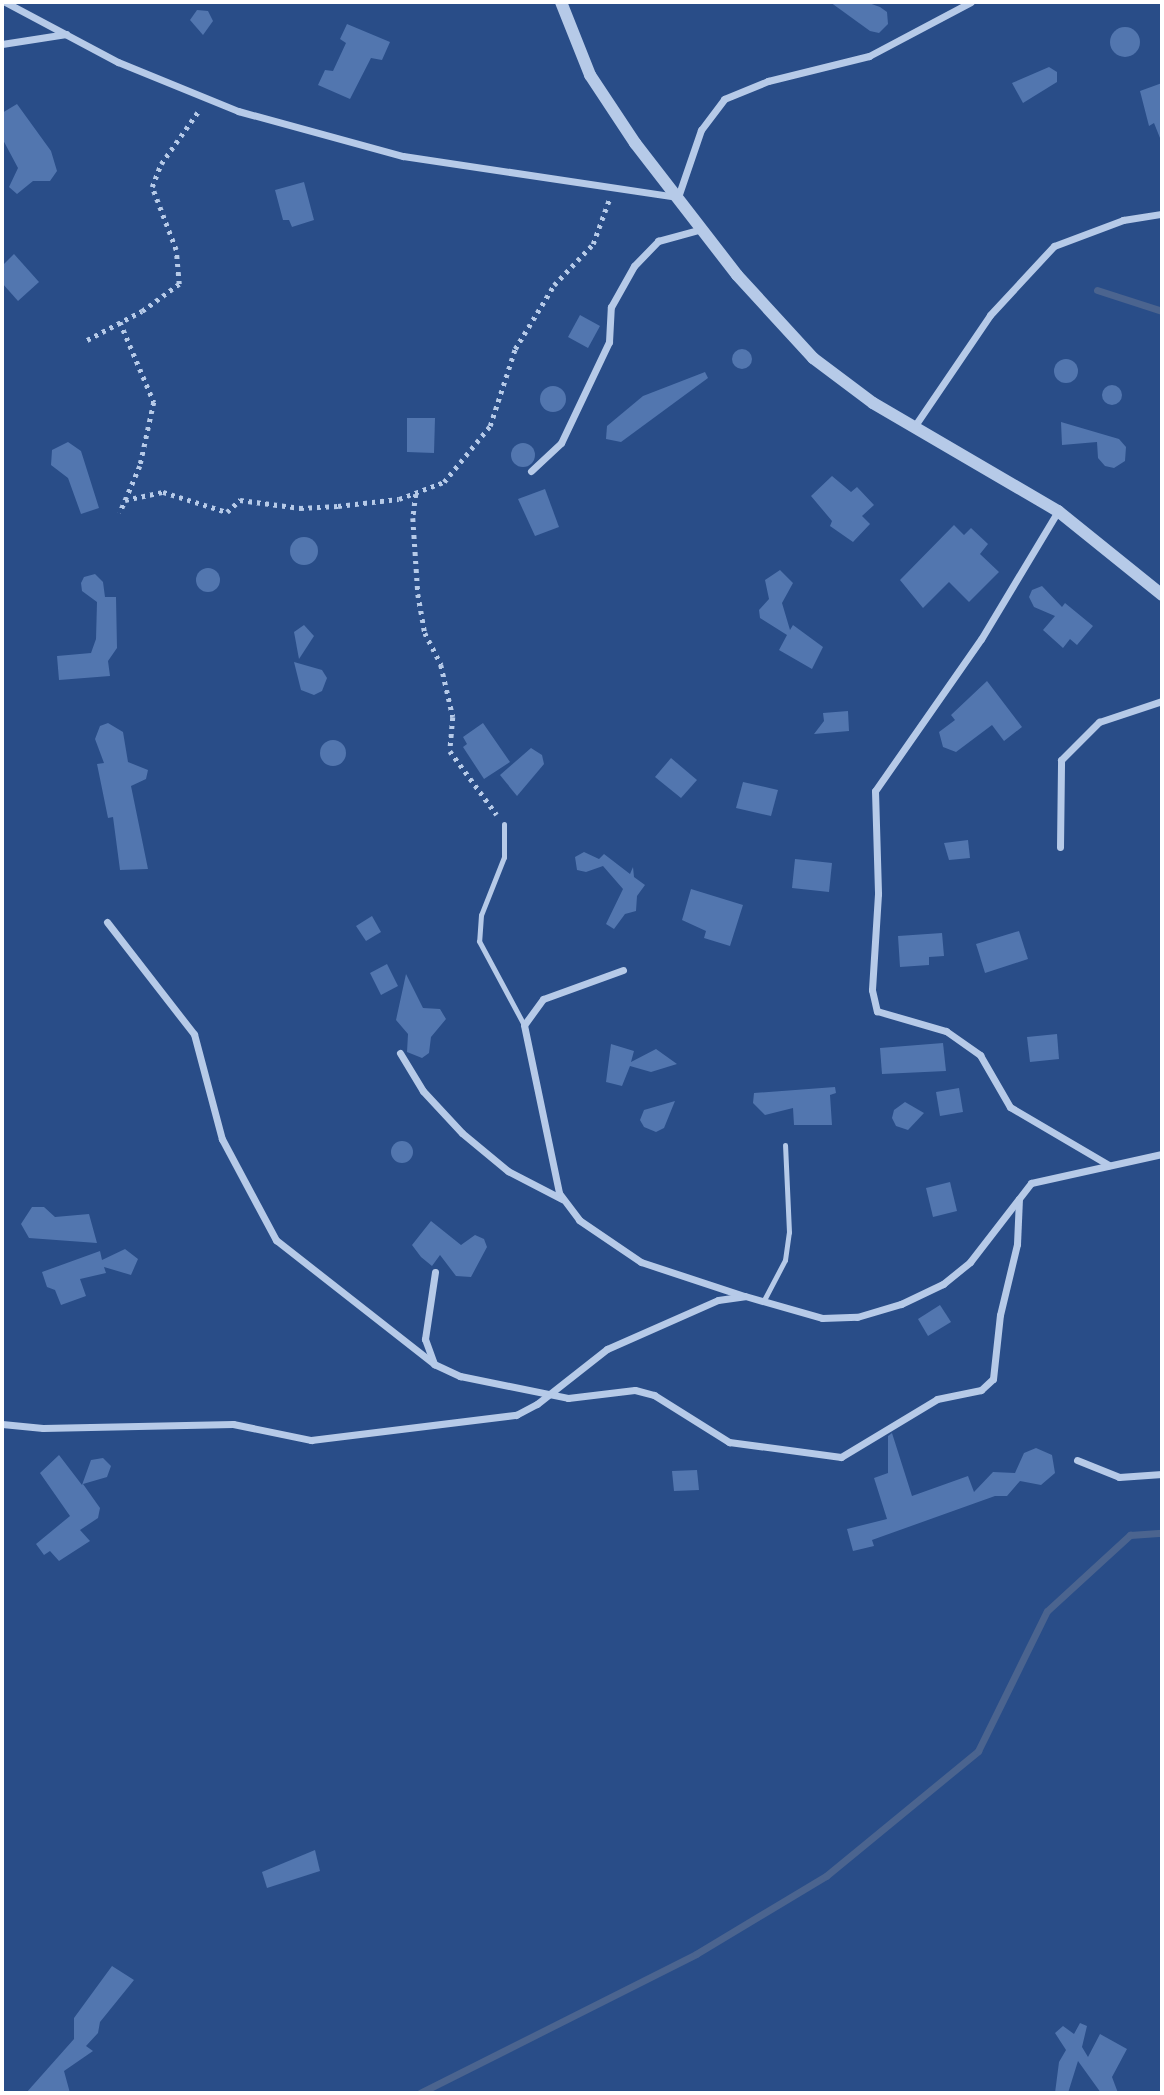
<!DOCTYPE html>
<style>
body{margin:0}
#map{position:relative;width:1164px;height:2095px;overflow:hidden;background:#294d88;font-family:"Source Sans 3",sans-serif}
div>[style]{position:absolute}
.stream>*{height:7px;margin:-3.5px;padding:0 3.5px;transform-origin:3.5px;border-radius:3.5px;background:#4b648f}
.building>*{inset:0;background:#5276af}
.round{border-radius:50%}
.path>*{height:4.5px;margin-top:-2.25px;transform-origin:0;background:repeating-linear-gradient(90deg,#b6cae8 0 3.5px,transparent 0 8.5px)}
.service>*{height:5px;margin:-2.5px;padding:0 2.5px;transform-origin:2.5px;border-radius:2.5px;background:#b6cae8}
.minor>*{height:7px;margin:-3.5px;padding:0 3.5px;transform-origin:3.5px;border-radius:3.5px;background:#b6cae8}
.tertiary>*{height:12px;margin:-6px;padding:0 6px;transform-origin:6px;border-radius:6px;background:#b6cae8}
span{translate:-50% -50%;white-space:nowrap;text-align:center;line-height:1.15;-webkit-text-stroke:6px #294d88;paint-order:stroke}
.frame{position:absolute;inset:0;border:4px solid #fff;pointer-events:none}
</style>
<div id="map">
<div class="stream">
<div style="left:1097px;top:290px;width:68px;rotate:17.9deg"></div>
<div style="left:420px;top:2093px;width:309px;rotate:-26.7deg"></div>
<div style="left:696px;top:1954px;width:152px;rotate:-31deg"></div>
<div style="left:826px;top:1876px;width:197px;rotate:-39.4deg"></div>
<div style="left:978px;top:1751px;width:156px;rotate:-63.8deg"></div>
<div style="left:1047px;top:1611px;width:113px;rotate:-42.5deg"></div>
<div style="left:1130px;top:1535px;width:32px;rotate:-4deg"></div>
</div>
<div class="building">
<div style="clip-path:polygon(830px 2px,866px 2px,880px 7px,887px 12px,888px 24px,879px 33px,870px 31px)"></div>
<div style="clip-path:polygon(197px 10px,208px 11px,213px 21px,203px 35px,190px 20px)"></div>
<div style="clip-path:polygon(347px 24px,390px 42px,382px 60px,371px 58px,350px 99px,318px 85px,325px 70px,333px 71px,346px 43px,340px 39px)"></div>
<div class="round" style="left:1110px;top:27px;width:30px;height:30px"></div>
<div style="clip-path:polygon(1049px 67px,1057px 72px,1057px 82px,1023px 103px,1012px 83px)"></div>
<div style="clip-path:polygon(1162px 83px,1162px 143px,1154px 123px,1149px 126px,1140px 91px)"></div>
<div style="clip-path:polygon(17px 104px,51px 151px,57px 171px,50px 181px,33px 181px,17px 194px,9px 187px,18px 168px,2px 138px,2px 113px)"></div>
<div style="clip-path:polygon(304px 182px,314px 220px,292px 227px,289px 220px,283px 220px,275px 190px)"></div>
<div style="clip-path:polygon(14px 254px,39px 282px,18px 301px,2px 283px,2px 266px)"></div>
<div style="clip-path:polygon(580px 315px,600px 326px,588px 348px,568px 337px)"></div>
<div class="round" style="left:732px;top:349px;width:20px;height:20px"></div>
<div class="round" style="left:1054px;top:359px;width:24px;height:24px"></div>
<div style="clip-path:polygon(705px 372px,708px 378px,621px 442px,606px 439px,607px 426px,643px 396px)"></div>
<div class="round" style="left:1102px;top:385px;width:20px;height:20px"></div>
<div class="round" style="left:540px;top:386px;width:26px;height:26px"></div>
<div style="clip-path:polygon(407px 418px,435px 418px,434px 453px,407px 452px)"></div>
<div style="clip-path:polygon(1061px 422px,1119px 439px,1126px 447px,1125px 461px,1114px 468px,1105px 466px,1098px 458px,1097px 442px,1062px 445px)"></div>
<div style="clip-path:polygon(68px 442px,81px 451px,99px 508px,81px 514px,68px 478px,51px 465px,52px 450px)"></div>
<div class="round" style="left:511px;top:443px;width:24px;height:24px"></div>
<div style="clip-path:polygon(832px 476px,851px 492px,857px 487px,874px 505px,862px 516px,870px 524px,853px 542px,830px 526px,832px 521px,811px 496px)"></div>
<div style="clip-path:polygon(545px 489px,559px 527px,535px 536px,518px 499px)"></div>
<div style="clip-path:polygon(954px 525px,964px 535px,971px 528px,988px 544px,980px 554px,999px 572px,969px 602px,949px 582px,923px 608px,900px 580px)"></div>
<div class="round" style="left:290px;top:537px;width:28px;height:28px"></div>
<div class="round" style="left:196px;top:568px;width:24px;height:24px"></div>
<div style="clip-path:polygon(780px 570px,793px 583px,782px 603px,790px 630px,793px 625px,823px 647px,812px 669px,779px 650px,787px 635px,760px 618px,759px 610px,769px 599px,765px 580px)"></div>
<div style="clip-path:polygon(95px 574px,103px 582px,105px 597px,116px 597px,117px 648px,108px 661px,110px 676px,59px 680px,57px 656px,91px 653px,96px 639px,97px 602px,82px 591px,81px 583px,84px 577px)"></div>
<div style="clip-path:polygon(1042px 586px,1062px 607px,1065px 603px,1093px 626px,1077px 645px,1070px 639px,1063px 648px,1043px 630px,1055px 616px,1034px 607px,1029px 597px,1032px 590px)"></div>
<div style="clip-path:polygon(304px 625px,314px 636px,299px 659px,294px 632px)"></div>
<div style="clip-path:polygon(294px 662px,322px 670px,327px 678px,322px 691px,314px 695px,301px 690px)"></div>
<div style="clip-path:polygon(987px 681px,1022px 727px,1004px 741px,992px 725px,956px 752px,943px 747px,939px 732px,955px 720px,951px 715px)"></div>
<div style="clip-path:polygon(848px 711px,849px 731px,814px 734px,824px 721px,823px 713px)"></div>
<div style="clip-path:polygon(108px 723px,123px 732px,128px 762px,148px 770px,146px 779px,131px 786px,148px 869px,120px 870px,113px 817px,108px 818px,97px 764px,104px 763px,95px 739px,100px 726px)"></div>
<div style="clip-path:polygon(483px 723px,510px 762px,484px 779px,463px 747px,467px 744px,463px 737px)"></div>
<div class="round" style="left:320px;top:740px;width:26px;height:26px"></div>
<div style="clip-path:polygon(531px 748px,542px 755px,544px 764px,517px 796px,500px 775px)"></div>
<div style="clip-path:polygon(671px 758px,697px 780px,681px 798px,655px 777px)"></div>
<div style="clip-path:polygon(743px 782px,778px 790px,771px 816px,736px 808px)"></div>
<div style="clip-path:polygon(968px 840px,970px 858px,949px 860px,944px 843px)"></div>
<div style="clip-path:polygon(584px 852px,599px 859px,604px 854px,630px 874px,633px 867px,634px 877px,645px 885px,637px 896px,636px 911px,625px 914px,614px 929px,606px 924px,623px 889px,603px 866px,586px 872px,577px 870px,575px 857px)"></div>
<div style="clip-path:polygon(795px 859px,832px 863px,829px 892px,792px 888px)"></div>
<div style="clip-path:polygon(691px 889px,743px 905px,730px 946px,704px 938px,706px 931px,682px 920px)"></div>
<div style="clip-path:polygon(372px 916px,381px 932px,366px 941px,356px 926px)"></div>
<div style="clip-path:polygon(1019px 931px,1028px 959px,985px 973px,976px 944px)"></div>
<div style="clip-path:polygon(942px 933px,944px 956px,929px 957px,929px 965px,900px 967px,898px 936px)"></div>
<div style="clip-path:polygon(387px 964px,398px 986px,381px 995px,370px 973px)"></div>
<div style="clip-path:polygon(406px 974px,423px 1008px,440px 1009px,446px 1019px,431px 1037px,429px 1053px,422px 1058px,407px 1052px,408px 1034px,396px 1020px)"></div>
<div style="clip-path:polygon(1057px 1034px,1059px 1059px,1030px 1062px,1027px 1037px)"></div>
<div style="clip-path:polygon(943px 1043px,946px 1071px,882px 1074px,880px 1048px)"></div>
<div style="clip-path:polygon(611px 1044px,634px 1051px,631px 1062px,656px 1049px,677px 1064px,651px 1072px,630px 1066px,622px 1086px,606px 1082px)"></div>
<div style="clip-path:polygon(835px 1087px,836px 1093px,830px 1095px,832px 1125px,794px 1125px,793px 1108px,765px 1115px,753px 1103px,754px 1093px)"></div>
<div style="clip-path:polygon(959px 1088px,963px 1112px,940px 1116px,936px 1092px)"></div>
<div style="clip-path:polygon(675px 1101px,664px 1128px,656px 1132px,644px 1127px,640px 1120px,644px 1110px)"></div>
<div style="clip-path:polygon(905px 1102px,924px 1113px,908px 1130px,896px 1126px,892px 1118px,894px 1110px)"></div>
<div class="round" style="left:391px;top:1141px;width:22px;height:22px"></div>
<div style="clip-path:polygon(950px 1182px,957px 1211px,933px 1217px,926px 1188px)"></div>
<div style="clip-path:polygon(32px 1207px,44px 1207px,55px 1217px,89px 1214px,97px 1243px,29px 1238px,21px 1224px)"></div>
<div style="clip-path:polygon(431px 1221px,461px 1245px,475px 1235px,484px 1239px,487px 1247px,471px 1277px,456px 1276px,440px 1255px,432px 1266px,421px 1257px,412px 1245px)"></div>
<div style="clip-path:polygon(125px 1249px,138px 1259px,131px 1275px,104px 1267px,106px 1273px,80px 1279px,86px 1296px,61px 1305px,55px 1290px,47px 1287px,42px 1272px,100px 1251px,102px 1260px)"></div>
<div style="clip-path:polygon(940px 1305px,951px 1322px,928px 1336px,918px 1319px)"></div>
<div style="clip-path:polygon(892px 1433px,912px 1496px,968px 1476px,974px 1492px,993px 1472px,1015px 1473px,1024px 1453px,1036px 1448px,1052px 1455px,1055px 1473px,1041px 1485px,1020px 1481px,1007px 1496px,995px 1496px,872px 1540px,874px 1546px,853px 1551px,847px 1529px,887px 1519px,874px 1478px,888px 1473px,888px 1436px)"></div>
<div style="clip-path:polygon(59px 1455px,82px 1485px,91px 1460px,103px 1458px,111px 1466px,107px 1477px,83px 1484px,100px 1508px,98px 1518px,80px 1530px,90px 1541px,59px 1561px,50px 1551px,44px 1555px,36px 1544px,70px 1516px,40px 1473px)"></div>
<div style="clip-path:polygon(697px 1470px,699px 1490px,674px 1491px,672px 1471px)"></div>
<div style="clip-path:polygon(315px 1850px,320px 1871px,267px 1888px,262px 1872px)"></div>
<div style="clip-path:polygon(112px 1966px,134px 1980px,100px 2022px,98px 2033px,86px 2046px,93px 2051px,64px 2071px,70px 2093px,26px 2093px,74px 2039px,74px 2018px)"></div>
<div style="clip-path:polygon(1080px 2023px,1087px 2026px,1082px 2047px,1088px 2057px,1100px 2034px,1127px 2049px,1112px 2077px,1118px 2093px,1101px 2093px,1078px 2061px,1068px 2093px,1055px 2093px,1059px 2062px,1066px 2050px,1055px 2033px,1063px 2026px,1074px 2034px)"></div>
</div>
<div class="path">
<div style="left:120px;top:322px;width:87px;rotate:67deg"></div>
<div style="left:154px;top:402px;width:66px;rotate:102.3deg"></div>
<div style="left:140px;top:466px;width:51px;rotate:113.1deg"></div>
<div style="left:87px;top:340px;width:62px;rotate:-27.8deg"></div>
<div style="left:142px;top:311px;width:46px;rotate:-36.1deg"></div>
<div style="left:179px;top:284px;width:34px;rotate:-95deg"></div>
<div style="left:176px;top:250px;width:67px;rotate:-110.9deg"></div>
<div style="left:152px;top:187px;width:25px;rotate:-69deg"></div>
<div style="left:161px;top:164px;width:67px;rotate:-54.7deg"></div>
<div style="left:416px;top:494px;width:24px;rotate:97deg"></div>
<div style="left:413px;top:518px;width:76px;rotate:86.2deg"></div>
<div style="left:418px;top:594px;width:40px;rotate:80deg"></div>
<div style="left:425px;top:633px;width:36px;rotate:63deg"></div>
<div style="left:441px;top:665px;width:53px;rotate:77deg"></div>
<div style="left:453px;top:717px;width:34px;rotate:95deg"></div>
<div style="left:450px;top:751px;width:79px;rotate:53.7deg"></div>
<div style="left:125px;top:500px;width:39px;rotate:-12deg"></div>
<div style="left:163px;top:492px;width:67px;rotate:17.4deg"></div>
<div style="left:227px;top:512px;width:18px;rotate:-43deg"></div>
<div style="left:240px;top:500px;width:61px;rotate:7.6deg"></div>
<div style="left:300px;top:508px;width:38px;rotate:-3deg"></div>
<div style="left:338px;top:506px;width:61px;rotate:-6.5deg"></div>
<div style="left:399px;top:499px;width:48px;rotate:-20.7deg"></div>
<div style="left:444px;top:482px;width:72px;rotate:-50.6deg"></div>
<div style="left:490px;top:426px;width:81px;rotate:-72deg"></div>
<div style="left:515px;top:349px;width:75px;rotate:-58.6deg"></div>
<div style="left:554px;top:285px;width:57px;rotate:-46.4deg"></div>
<div style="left:593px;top:244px;width:47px;rotate:-70deg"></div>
</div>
<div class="service">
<div style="left:504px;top:824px;width:33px;rotate:90deg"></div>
<div style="left:504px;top:857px;width:62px;rotate:111.6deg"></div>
<div style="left:481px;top:915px;width:26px;rotate:94deg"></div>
<div style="left:479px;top:941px;width:95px;rotate:61.8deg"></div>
<div style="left:764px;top:1300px;width:45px;rotate:-62.3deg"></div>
<div style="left:785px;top:1260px;width:28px;rotate:-82deg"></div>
<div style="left:789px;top:1232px;width:87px;rotate:-92.6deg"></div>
</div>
<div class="minor">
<div style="left:5px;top:2px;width:128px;rotate:28deg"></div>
<div style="left:118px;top:62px;width:130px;rotate:22.2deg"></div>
<div style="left:238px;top:111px;width:171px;rotate:15.3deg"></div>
<div style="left:403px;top:156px;width:278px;rotate:8.5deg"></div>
<div style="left:678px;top:197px;width:71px;rotate:-71.1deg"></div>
<div style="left:701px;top:130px;width:39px;rotate:-53deg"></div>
<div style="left:724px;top:99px;width:48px;rotate:-22.2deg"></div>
<div style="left:768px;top:81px;width:104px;rotate:-13.9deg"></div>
<div style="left:869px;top:56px;width:115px;rotate:-27.9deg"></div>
<div style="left:2px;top:44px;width:65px;rotate:-8.9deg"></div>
<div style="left:914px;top:427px;width:135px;rotate:-55.8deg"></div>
<div style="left:990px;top:315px;width:94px;rotate:-47.2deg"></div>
<div style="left:1054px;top:246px;width:74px;rotate:-20.6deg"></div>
<div style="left:1123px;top:220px;width:39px;rotate:-9deg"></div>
<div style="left:531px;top:471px;width:41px;rotate:-43deg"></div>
<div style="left:561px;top:443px;width:112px;rotate:-64.6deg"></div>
<div style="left:609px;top:342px;width:35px;rotate:-87deg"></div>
<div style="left:611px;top:307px;width:47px;rotate:-60.7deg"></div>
<div style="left:634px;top:266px;width:35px;rotate:-46deg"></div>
<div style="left:658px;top:241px;width:46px;rotate:-15.3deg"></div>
<div style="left:1058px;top:511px;width:149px;rotate:121deg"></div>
<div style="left:981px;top:639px;width:185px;rotate:124.9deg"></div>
<div style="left:875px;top:791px;width:103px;rotate:88.3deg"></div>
<div style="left:878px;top:894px;width:96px;rotate:93.6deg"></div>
<div style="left:872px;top:990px;width:22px;rotate:77deg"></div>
<div style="left:877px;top:1011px;width:72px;rotate:16.2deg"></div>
<div style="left:946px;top:1031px;width:42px;rotate:35.2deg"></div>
<div style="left:980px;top:1055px;width:60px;rotate:60deg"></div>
<div style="left:1010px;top:1107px;width:115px;rotate:30.4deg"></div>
<div style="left:1060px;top:847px;width:87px;rotate:-89.3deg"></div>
<div style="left:1061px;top:760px;width:54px;rotate:-45deg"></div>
<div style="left:1099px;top:722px;width:66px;rotate:-18.4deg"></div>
<div style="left:107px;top:922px;width:142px;rotate:52.2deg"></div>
<div style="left:194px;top:1034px;width:109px;rotate:75.1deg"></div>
<div style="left:222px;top:1139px;width:115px;rotate:61.9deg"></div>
<div style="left:276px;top:1240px;width:199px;rotate:38.1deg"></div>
<div style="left:623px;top:970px;width:85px;rotate:160.1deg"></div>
<div style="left:543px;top:999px;width:32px;rotate:126deg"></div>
<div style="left:524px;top:1025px;width:172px;rotate:78.2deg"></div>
<div style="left:559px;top:1193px;width:34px;rotate:53deg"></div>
<div style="left:579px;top:1220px;width:75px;rotate:34.1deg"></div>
<div style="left:641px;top:1262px;width:108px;rotate:18.3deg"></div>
<div style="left:400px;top:1053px;width:44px;rotate:58.8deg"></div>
<div style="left:423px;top:1091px;width:57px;rotate:47.1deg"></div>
<div style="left:462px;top:1133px;width:60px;rotate:39.6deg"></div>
<div style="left:508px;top:1171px;width:61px;rotate:27.4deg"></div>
<div style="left:435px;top:1272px;width:68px;rotate:98.5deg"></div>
<div style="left:425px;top:1339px;width:27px;rotate:70deg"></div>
<div style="left:434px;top:1364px;width:29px;rotate:25deg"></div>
<div style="left:460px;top:1376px;width:110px;rotate:11.5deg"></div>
<div style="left:568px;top:1398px;width:67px;rotate:-6.8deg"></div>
<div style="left:635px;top:1390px;width:20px;rotate:15deg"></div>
<div style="left:654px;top:1395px;width:89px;rotate:32.1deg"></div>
<div style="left:729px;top:1442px;width:113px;rotate:7.6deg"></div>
<div style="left:841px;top:1457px;width:112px;rotate:-31.1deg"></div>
<div style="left:937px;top:1399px;width:45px;rotate:-11.6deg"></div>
<div style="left:981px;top:1390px;width:16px;rotate:-43deg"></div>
<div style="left:993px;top:1379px;width:64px;rotate:-83.8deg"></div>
<div style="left:1000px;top:1315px;width:73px;rotate:-76.5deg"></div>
<div style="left:1017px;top:1244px;width:45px;rotate:-87.5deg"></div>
<div style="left:2px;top:1424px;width:41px;rotate:5.6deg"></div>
<div style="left:43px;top:1428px;width:190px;rotate:-1.2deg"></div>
<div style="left:233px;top:1424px;width:80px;rotate:11.6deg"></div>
<div style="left:311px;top:1440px;width:207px;rotate:-7deg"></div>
<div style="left:516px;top:1415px;width:24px;rotate:-28deg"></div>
<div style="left:537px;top:1404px;width:89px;rotate:-38.2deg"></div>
<div style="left:607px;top:1349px;width:121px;rotate:-23.8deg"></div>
<div style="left:718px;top:1300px;width:27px;rotate:-8deg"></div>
<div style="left:745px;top:1296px;width:80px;rotate:15.9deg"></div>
<div style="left:822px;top:1318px;width:35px;rotate:-2deg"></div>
<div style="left:857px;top:1317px;width:46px;rotate:-16.5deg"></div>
<div style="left:901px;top:1304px;width:47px;rotate:-25.5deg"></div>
<div style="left:943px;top:1284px;width:35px;rotate:-39deg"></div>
<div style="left:970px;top:1262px;width:100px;rotate:-52.3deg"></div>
<div style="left:1031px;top:1183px;width:134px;rotate:-12.5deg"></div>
<div style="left:1077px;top:1460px;width:45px;rotate:22deg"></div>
<div style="left:1119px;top:1477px;width:43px;rotate:-4deg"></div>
</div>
<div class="tertiary">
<div style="left:561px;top:2px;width:79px;rotate:68.3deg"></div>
<div style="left:590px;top:75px;width:82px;rotate:56.5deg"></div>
<div style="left:635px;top:143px;width:167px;rotate:52.3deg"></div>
<div style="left:737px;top:275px;width:113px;rotate:47.5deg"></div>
<div style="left:813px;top:358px;width:75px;rotate:36.9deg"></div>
<div style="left:873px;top:403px;width:214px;rotate:30.3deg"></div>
<div style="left:1058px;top:511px;width:134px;rotate:38.9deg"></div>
</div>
<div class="frame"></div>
</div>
